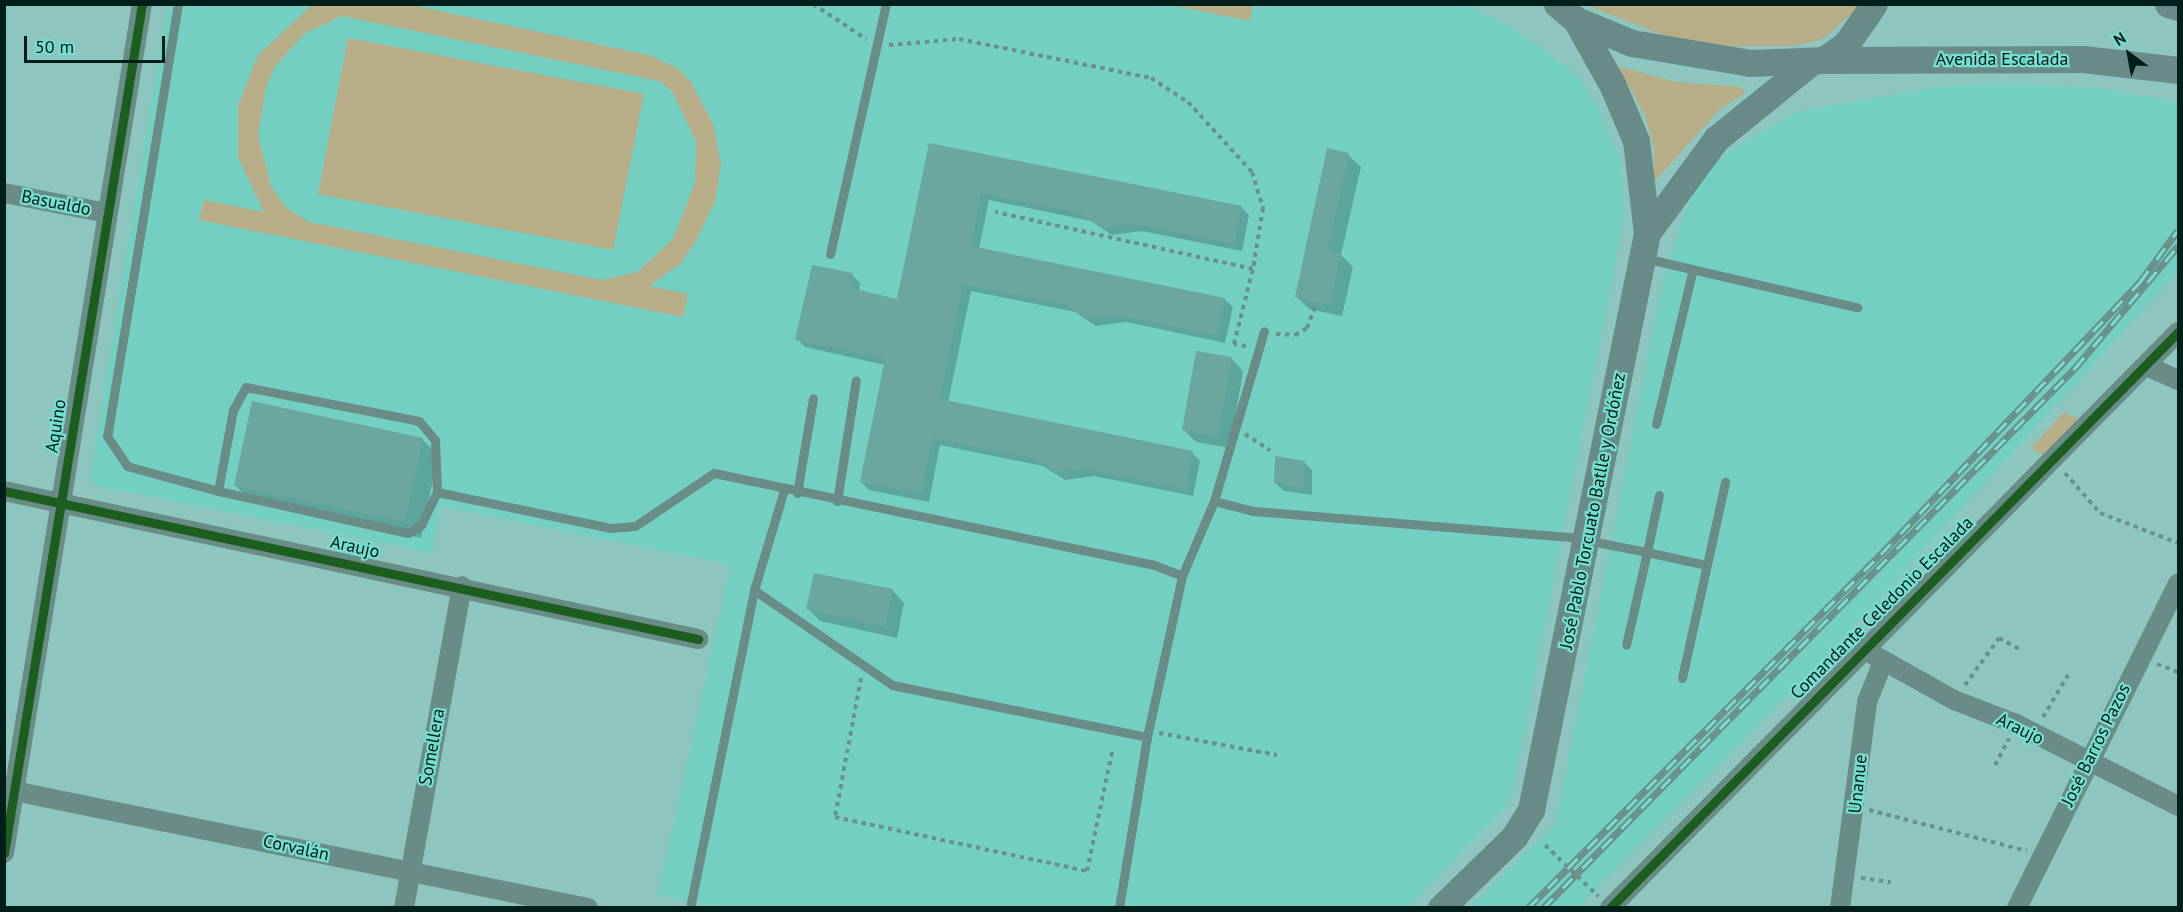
<!DOCTYPE html>
<meta charset="utf-8">
<style>
body{margin:0}
#map{position:relative;width:2183px;height:912px;overflow:hidden;background:#8dc6be;font-family:"PT Sans",sans-serif}
div>[style]{position:absolute}
.built>*{inset:0;background:#74cfc3}
.green>*{inset:0;background:#b7ad86}
.shadow>*{inset:0;background:#0003}
.building>*{inset:0;background:#6ba69f}
.path>*{height:4px;margin-top:-2px;transform-origin:0;background:repeating-linear-gradient(90deg,#6b8f8b 0 4.5px,transparent 0 9px)}
.lane>*{height:9px;margin:-4.5px;padding:0 4.5px;transform-origin:4.5px;border-radius:4.5px;background:#6a8c87}
.street>*{height:20px;margin:-10px;padding:0 10px;transform-origin:10px;border-radius:10px;background:#6a8c87}
.secondary>*{height:27px;margin:-13.5px;padding:0 13.5px;transform-origin:13.5px;border-radius:13.5px;background:#688b87}
.rail>*{height:7px;margin-top:-3.5px;transform-origin:0;background:repeating-linear-gradient(90deg,#75decf 0 14px,#6a8f8a 0 28px);box-sizing:border-box;border-block:2px solid #6a8f8a}
.path-bridge>*{height:4px;margin-top:-2px;transform-origin:0;background:repeating-linear-gradient(90deg,#6b8f8b 0 4.5px,transparent 0 9px)}
.cycleway>*{height:9px;margin:-4.5px;padding:0 4.5px;transform-origin:4.5px;border-radius:4.5px;background:#1b5e20}
span{translate:-50% -50%;white-space:nowrap;text-align:center;line-height:1.15;-webkit-text-stroke:4.5px #75decf;paint-order:stroke}
.street-label{font-size:18px;color:#001e1a}
.frame{position:absolute;inset:0;border:6px solid #001e1a;pointer-events:none}
.north{position:absolute;left:2099px;top:24px;width:60px;height:60px;-webkit-text-stroke:4px #75decf;paint-order:stroke;rotate:328deg;font-size:16px;font-weight:700;line-height:24px;text-align:center;color:#001e1a}
.north::after{content:'';display:block;margin:auto;width:21px;height:27px;background:#001e1a;clip-path:polygon(50% 0,100% 100%,50% 72%,0 100%)}
.scale{position:absolute;left:24px;top:36px;width:141px;height:27px;box-sizing:border-box;border:3px solid #001e1a;border-top:0;padding-left:8px;font-size:18px;line-height:21px;white-space:nowrap;color:#001e1a;-webkit-text-stroke:4px #75decf;paint-order:stroke}
</style>
<div id="map">
<div class="built">
<div style="clip-path:polygon(167px 5px,1467px 5px,1513px 28px,1578px 76px,1598px 109px,1621px 163px,1624px 217px,1512px 794px,1505px 808px,1408px 907px,723px 908px,658px 894px,731px 565px,440px 506px,432px 553px,97px 486px,90px 477px)"></div>
<div style="clip-path:polygon(2003px 83px,2102px 89px,2178px 102px,2178px 272px,1836px 645px,1579px 907px,1470px 908px,1556px 823px,1663px 280px,1695px 183px,1726px 153px,1797px 112px,1937px 87px)"></div>
</div>
<div class="green">
<div style="clip-path:polygon(evenodd,312px 5px,411px 5px,649px 55px,677px 68px,691px 82px,713px 124px,721px 165px,715px 202px,695px 243px,680px 264px,649px 286px,688px 294px,683px 317px,199px 220px,204px 200px,264px 212px,238px 157px,238px 106px,258px 55px,312px 5px,342px 16px,659px 81px,672px 91px,696px 142px,695px 183px,673px 239px,638px 272px,602px 280px,309px 222px,286px 208px,271px 186px,258px 136px,266px 87px,275px 67px,305px 33px,342px 16px)"></div>
<div style="clip-path:polygon(1170px 5px,1253px 4px,1253px 5px,1250px 21px)"></div>
<div style="clip-path:polygon(1587px 5px,1861px 5px,1823px 39px,1793px 46px,1728px 46px,1663px 35px)"></div>
<div style="clip-path:polygon(348px 38px,644px 94px,613px 250px,318px 194px)"></div>
<div style="clip-path:polygon(1618px 66px,1676px 82px,1742px 87px,1745px 94px,1721px 108px,1654px 182px,1654px 147px,1645px 115px)"></div>
<div style="clip-path:polygon(2064px 412px,2090px 426px,2055px 461px,2031px 448px)"></div>
</div>
<div class="shadow">
<div style="clip-path:polygon(930px 145px,1241px 207px,1249px 215px,1242px 251px,1142px 231px,1112px 235px,1091px 221px,989px 200px,979px 249px,1224px 299px,1233px 307px,1225px 343px,1126px 322px,1096px 326px,1075px 312px,971px 291px,948px 403px,1192px 453px,1200px 461px,1193px 496px,1094px 476px,1065px 480px,1043px 466px,940px 445px,929px 502px,869px 490px,861px 482px,885px 365px,805px 347px,797px 339px,852px 275px,860px 283px,859px 291px,898px 300px)"></div>
<div style="clip-path:polygon(1348px 155px,1361px 167px,1341px 255px,1353px 267px,1342px 316px,1309px 309px,1297px 297px)"></div>
<div style="clip-path:polygon(1231px 358px,1243px 371px,1230px 448px,1196px 442px,1184px 430px)"></div>
<div style="clip-path:polygon(422px 439px,438px 455px,421px 538px,252px 502px,235px 485px)"></div>
<div style="clip-path:polygon(1304px 462px,1312px 470px,1312px 495px,1284px 491px,1275px 483px)"></div>
<div style="clip-path:polygon(892px 590px,904px 603px,897px 638px,820px 621px,808px 609px)"></div>
</div>
<div class="building">
<div style="clip-path:polygon(929px 143px,1242px 206px,1234px 244px,1133px 224px,1103px 228px,1082px 214px,981px 193px,971px 246px,1225px 298px,1217px 335px,1117px 315px,1087px 319px,1066px 305px,963px 284px,940px 399px,1193px 451px,1186px 489px,1085px 469px,1055px 472px,1034px 458px,932px 438px,921px 494px,860px 482px,885px 359px,795px 340px,812px 265px,853px 273px,850px 288px,897px 299px)"></div>
<div style="clip-path:polygon(1327px 148px,1349px 153px,1328px 250px,1341px 253px,1330px 305px,1295px 297px)"></div>
<div style="clip-path:polygon(1196px 351px,1232px 357px,1218px 436px,1182px 430px)"></div>
<div style="clip-path:polygon(252px 401px,423px 438px,405px 522px,234px 486px)"></div>
<div style="clip-path:polygon(1275px 456px,1305px 461px,1304px 488px,1274px 483px)"></div>
<div style="clip-path:polygon(814px 573px,893px 589px,885px 627px,806px 609px)"></div>
</div>
<div class="path">
<div style="left:813px;top:4px;width:64px;rotate:33.4deg"></div>
<div style="left:889px;top:45px;width:70px;rotate:-4.9deg"></div>
<div style="left:959px;top:39px;width:196px;rotate:11.5deg"></div>
<div style="left:1151px;top:78px;width:44px;rotate:33deg"></div>
<div style="left:1188px;top:102px;width:95px;rotate:47.6deg"></div>
<div style="left:1252px;top:172px;width:38px;rotate:73deg"></div>
<div style="left:1263px;top:208px;width:62px;rotate:99.3deg"></div>
<div style="left:1253px;top:269px;width:264px;rotate:-167.5deg"></div>
<div style="left:1276px;top:334px;width:19px;rotate:3deg"></div>
<div style="left:1295px;top:335px;width:14px;rotate:-30deg"></div>
<div style="left:1307px;top:328px;width:22px;rotate:-69deg"></div>
<div style="left:1246px;top:346px;width:12px;rotate:-171deg"></div>
<div style="left:1234px;top:344px;width:77px;rotate:-75.8deg"></div>
<div style="left:1245px;top:434px;width:30px;rotate:33deg"></div>
<div style="left:2065px;top:473px;width:53px;rotate:48.8deg"></div>
<div style="left:2100px;top:513px;width:84px;rotate:21deg"></div>
<div style="left:2157px;top:664px;width:22px;rotate:21deg"></div>
<div style="left:861px;top:678px;width:141px;rotate:100.6deg"></div>
<div style="left:835px;top:817px;width:258px;rotate:12.1deg"></div>
<div style="left:1087px;top:871px;width:122px;rotate:-78.1deg"></div>
<div style="left:1965px;top:685px;width:58px;rotate:-54.1deg"></div>
<div style="left:1999px;top:638px;width:25px;rotate:29deg"></div>
<div style="left:2043px;top:717px;width:49px;rotate:-59.2deg"></div>
<div style="left:1159px;top:733px;width:120px;rotate:10.6deg"></div>
<div style="left:1995px;top:765px;width:30px;rotate:-62deg"></div>
<div style="left:1869px;top:810px;width:163px;rotate:14.5deg"></div>
<div style="left:1861px;top:878px;width:30px;rotate:8deg"></div>
</div>
<div class="lane">
<div style="left:178px;top:4px;width:438px;rotate:99.3deg"></div>
<div style="left:107px;top:436px;width:36px;rotate:56deg"></div>
<div style="left:127px;top:466px;width:94px;rotate:15.4deg"></div>
<div style="left:830px;top:254px;width:256px;rotate:-77.4deg"></div>
<div style="left:1644px;top:258px;width:219px;rotate:13deg"></div>
<div style="left:1656px;top:424px;width:159px;rotate:-76.6deg"></div>
<div style="left:784px;top:490px;width:104px;rotate:106.7deg"></div>
<div style="left:754px;top:590px;width:168px;rotate:34.5deg"></div>
<div style="left:892px;top:685px;width:260px;rotate:11.5deg"></div>
<div style="left:1147px;top:737px;width:173px;rotate:99.3deg"></div>
<div style="left:437px;top:492px;width:37px;rotate:116deg"></div>
<div style="left:421px;top:525px;width:15px;rotate:148deg"></div>
<div style="left:408px;top:533px;width:195px;rotate:-167.5deg"></div>
<div style="left:218px;top:491px;width:82px;rotate:-79.5deg"></div>
<div style="left:233px;top:410px;width:26px;rotate:-61deg"></div>
<div style="left:246px;top:387px;width:176px;rotate:11.1deg"></div>
<div style="left:419px;top:421px;width:25px;rotate:50deg"></div>
<div style="left:435px;top:440px;width:52px;rotate:87.8deg"></div>
<div style="left:437px;top:492px;width:178px;rotate:11.7deg"></div>
<div style="left:611px;top:528px;width:24px;rotate:-5deg"></div>
<div style="left:635px;top:526px;width:95px;rotate:-33.9deg"></div>
<div style="left:714px;top:473px;width:450px;rotate:11.8deg"></div>
<div style="left:1154px;top:565px;width:30px;rotate:21deg"></div>
<div style="left:1182px;top:576px;width:82px;rotate:-66.9deg"></div>
<div style="left:1214px;top:501px;width:177px;rotate:-73.6deg"></div>
<div style="left:797px;top:493px;width:96px;rotate:-80.4deg"></div>
<div style="left:1659px;top:495px;width:58px;rotate:101.9deg"></div>
<div style="left:1647px;top:552px;width:60px;rotate:12.4deg"></div>
<div style="left:837px;top:501px;width:122px;rotate:-81.1deg"></div>
<div style="left:1214px;top:501px;width:40px;rotate:14.4deg"></div>
<div style="left:1253px;top:511px;width:318px;rotate:4.7deg"></div>
<div style="left:1570px;top:537px;width:78px;rotate:11deg"></div>
<div style="left:1647px;top:552px;width:95px;rotate:102.7deg"></div>
<div style="left:1682px;top:678px;width:201px;rotate:-77.6deg"></div>
<div style="left:1147px;top:737px;width:165px;rotate:-77.7deg"></div>
<div style="left:690px;top:908px;width:324px;rotate:-78.6deg"></div>
</div>
<div class="street">
<div style="left:4px;top:193px;width:105px;rotate:11deg"></div>
<div style="left:2149px;top:367px;width:32px;rotate:24deg"></div>
<div style="left:4px;top:491px;width:710px;rotate:12.04deg"></div>
<div style="left:1863px;top:649px;width:104px;rotate:29.3deg"></div>
<div style="left:1954px;top:700px;width:66px;rotate:21.2deg"></div>
<div style="left:2016px;top:724px;width:182px;rotate:26.8deg"></div>
<div style="left:4px;top:789px;width:596px;rotate:11.52deg"></div>
<div style="left:4px;top:853px;width:860px;rotate:-80.77deg"></div>
<div style="left:404px;top:908px;width:327px;rotate:-79.8deg"></div>
<div style="left:1610px;top:908px;width:809px;rotate:-45.4deg"></div>
<div style="left:1840px;top:908px;width:208px;rotate:-82.5deg"></div>
<div style="left:1867px;top:702px;width:43px;rotate:-68.2deg"></div>
<div style="left:2017px;top:908px;width:362px;rotate:-63.6deg"></div>
</div>
<div class="secondary">
<div style="left:1557px;top:4px;width:25px;rotate:40deg"></div>
<div style="left:1576px;top:20px;width:61px;rotate:22.3deg"></div>
<div style="left:1632px;top:43px;width:120px;rotate:9.6deg"></div>
<div style="left:1750px;top:63px;width:74px;rotate:-2.3deg"></div>
<div style="left:1824px;top:60px;width:29px;rotate:-36deg"></div>
<div style="left:1847px;top:43px;width:47px;rotate:-55.3deg"></div>
<div style="left:2168px;top:4px;width:10px;rotate:17deg"></div>
<div style="left:1824px;top:60px;width:259px;rotate:-0.2deg"></div>
<div style="left:2083px;top:59px;width:96px;rotate:6.6deg"></div>
<div style="left:1647px;top:233px;width:117px;rotate:-53.7deg"></div>
<div style="left:1716px;top:139px;width:122px;rotate:-39deg"></div>
<div style="left:1441px;top:908px;width:102px;rotate:-44.2deg"></div>
<div style="left:1514px;top:837px;width:32px;rotate:-58deg"></div>
<div style="left:1531px;top:810px;width:589px;rotate:-78.63deg"></div>
<div style="left:1647px;top:233px;width:93px;rotate:-96.8deg"></div>
<div style="left:1636px;top:141px;width:62px;rotate:-112.8deg"></div>
<div style="left:1612px;top:84px;width:73px;rotate:-119.4deg"></div>
</div>
<div class="rail">
<div style="left:1528px;top:908px;width:500px;rotate:-45.1deg"></div>
<div style="left:1881px;top:554px;width:376px;rotate:-46.4deg"></div>
<div style="left:2140px;top:282px;width:64px;rotate:-53.8deg"></div>
<div style="left:1543px;top:908px;width:758px;rotate:-45.43deg"></div>
<div style="left:2075px;top:368px;width:160px;rotate:-49.8deg"></div>
</div>
<div class="path-bridge">
<div style="left:1545px;top:845px;width:74px;rotate:43.9deg"></div>
</div>
<div class="cycleway">
<div style="left:4px;top:491px;width:710px;rotate:12.04deg"></div>
<div style="left:4px;top:853px;width:860px;rotate:-80.77deg"></div>
<div style="left:1610px;top:908px;width:809px;rotate:-45.4deg"></div>
</div>
<div class="street-label">
<span style="left:2002px;top:59px">Avenida Escalada</span>
<span style="left:56px;top:203px;rotate:11deg">Basualdo</span>
<span style="left:56px;top:426px;rotate:-81deg">Aquino</span>
<span style="left:1593px;top:511px;rotate:-79deg">José Pablo Torcuato Batlle y Ordóñez</span>
<span style="left:355px;top:547px;rotate:12deg">Araujo</span>
<span style="left:1882px;top:608px;rotate:-45deg">Comandante Celedonio Escalada</span>
<span style="left:2020px;top:729px;rotate:26deg">Araujo</span>
<span style="left:2096px;top:745px;rotate:-64deg">José Barros Pazos</span>
<span style="left:432px;top:747px;rotate:-80deg">Somellera</span>
<span style="left:1858px;top:784px;rotate:-84deg">Unanue</span>
<span style="left:296px;top:848px;rotate:12deg">Corvalán</span>
</div>
<div class="frame"></div>
<div class="north">N</div>
<div class="scale">50 m</div>
</div>
